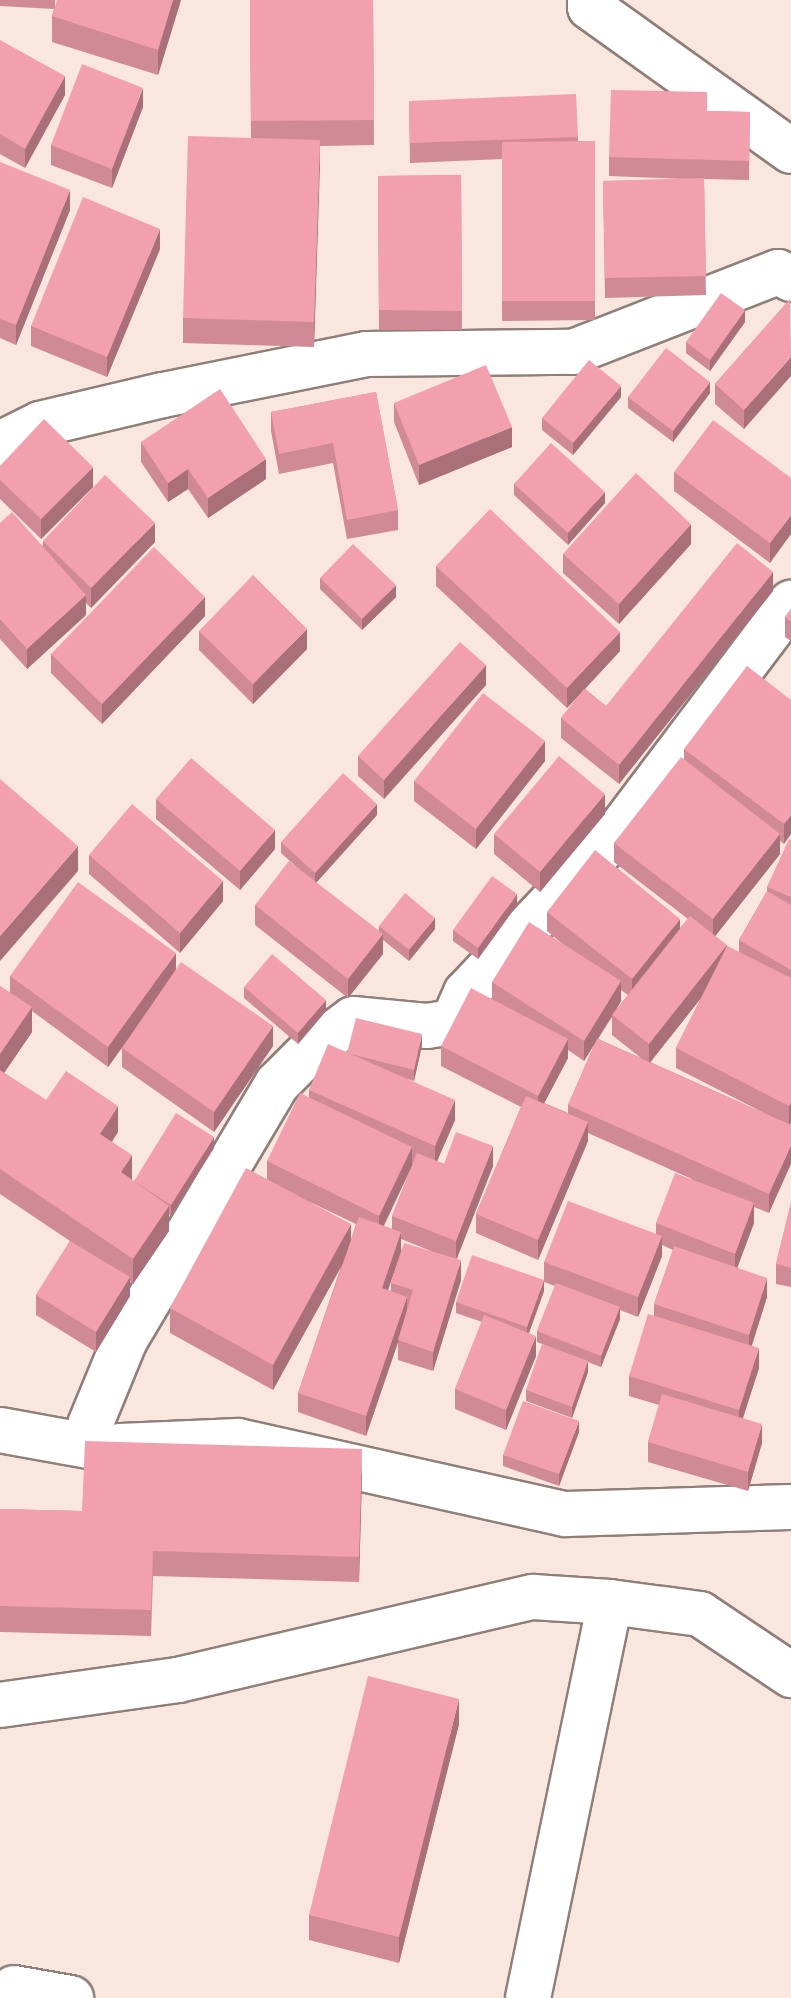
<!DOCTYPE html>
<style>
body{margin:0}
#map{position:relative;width:791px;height:1998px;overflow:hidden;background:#f9e6df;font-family:Barlow,sans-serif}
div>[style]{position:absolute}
.roads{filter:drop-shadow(2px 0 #8f7f78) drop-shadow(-2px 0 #8f7f78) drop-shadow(0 2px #8f7f78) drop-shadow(0 -2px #8f7f78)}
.minor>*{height:44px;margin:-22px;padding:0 22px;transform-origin:22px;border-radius:22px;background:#fff}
.wall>*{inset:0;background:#d08a95}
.shaded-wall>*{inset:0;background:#a97079}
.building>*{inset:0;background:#f2a0ad}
span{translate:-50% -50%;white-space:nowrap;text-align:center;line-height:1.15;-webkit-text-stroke:8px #fef6f3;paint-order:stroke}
</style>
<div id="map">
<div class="roads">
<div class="minor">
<div style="left:590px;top:0;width:7px;rotate:90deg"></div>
<div style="left:590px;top:7px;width:247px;rotate:35.6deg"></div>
<div style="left:0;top:444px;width:45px;rotate:-26.6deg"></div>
<div style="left:40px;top:424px;width:126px;rotate:-13.3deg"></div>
<div style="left:163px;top:395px;width:207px;rotate:-11.4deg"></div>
<div style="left:366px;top:354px;width:207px;rotate:-0.6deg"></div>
<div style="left:573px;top:352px;width:220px;rotate:-21.3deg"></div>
<div style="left:778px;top:272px;width:15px;rotate:28deg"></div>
<div style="left:0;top:1430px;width:96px;rotate:10.3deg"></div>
<div style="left:94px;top:1447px;width:22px;rotate:-100deg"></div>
<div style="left:90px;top:1425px;width:92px;rotate:-67.6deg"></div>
<div style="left:125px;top:1340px;width:298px;rotate:-59.3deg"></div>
<div style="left:277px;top:1084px;width:48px;rotate:-45deg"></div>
<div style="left:311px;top:1050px;width:52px;rotate:-36.4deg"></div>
<div style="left:353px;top:1019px;width:74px;rotate:5.4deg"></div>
<div style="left:427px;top:1026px;width:26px;rotate:-9deg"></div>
<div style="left:453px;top:1022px;width:32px;rotate:-66deg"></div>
<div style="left:466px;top:993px;width:223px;rotate:-46.6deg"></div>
<div style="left:619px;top:831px;width:286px;rotate:-53deg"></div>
<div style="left:120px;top:1446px;width:118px;rotate:-2.4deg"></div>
<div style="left:238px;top:1441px;width:335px;rotate:12.6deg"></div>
<div style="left:565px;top:1514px;width:226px;rotate:-1.8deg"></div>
<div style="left:0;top:1705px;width:180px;rotate:-8deg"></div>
<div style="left:178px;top:1680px;width:365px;rotate:-13.2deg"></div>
<div style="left:533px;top:1597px;width:77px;rotate:3.7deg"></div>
<div style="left:610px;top:1602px;width:91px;rotate:7.6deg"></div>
<div style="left:700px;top:1614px;width:110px;rotate:33.8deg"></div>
<div style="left:14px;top:1988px;width:58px;rotate:10deg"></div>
<div style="left:528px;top:1998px;width:404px;rotate:-78.3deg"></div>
</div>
</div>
<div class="wall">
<div style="clip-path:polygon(0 0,55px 0,55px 8px,181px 0,158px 75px,52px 42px,52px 16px,54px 9px,0 6px)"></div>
<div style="clip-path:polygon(250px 0,373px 0,374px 145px,320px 146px,314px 347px,183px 343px,183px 318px,251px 138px)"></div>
<div style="clip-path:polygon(0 40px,65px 95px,25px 168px,0 154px)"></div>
<div style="clip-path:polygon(409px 101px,578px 137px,578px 141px,595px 141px,595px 320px,502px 321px,502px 159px,410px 163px)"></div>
<div style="clip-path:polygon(143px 107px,112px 188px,51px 165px,51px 145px)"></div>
<div style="clip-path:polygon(707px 111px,750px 112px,749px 180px,704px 179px,706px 295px,605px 298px,603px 181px,686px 179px,609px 176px,609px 157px)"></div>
<div style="clip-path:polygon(0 162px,70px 210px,16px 345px,0 338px)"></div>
<div style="clip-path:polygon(461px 175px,462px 330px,379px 330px,378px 176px)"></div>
<div style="clip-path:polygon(160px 249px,107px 377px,31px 346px,31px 326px)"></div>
<div style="clip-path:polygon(790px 299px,744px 429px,715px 404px,715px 384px)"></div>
<div style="clip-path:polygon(745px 322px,710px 371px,686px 353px,686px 342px)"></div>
<div style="clip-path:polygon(376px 392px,398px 510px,398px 530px,347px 539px,333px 463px,279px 474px,271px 431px,271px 412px)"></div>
<div style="clip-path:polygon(710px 393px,673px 442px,628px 408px,628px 397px)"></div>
<div style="clip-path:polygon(621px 397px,573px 455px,542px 430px,542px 418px)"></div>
<div style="clip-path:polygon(394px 403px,512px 447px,419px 485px,394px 422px)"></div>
<div style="clip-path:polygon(141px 442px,266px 479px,208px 518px,188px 489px,168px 502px,141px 462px)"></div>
<div style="clip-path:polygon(0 466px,93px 487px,41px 539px,0 499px)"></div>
<div style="clip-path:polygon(674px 472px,791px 478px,770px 563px,674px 491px)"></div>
<div style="clip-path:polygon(514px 484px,605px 503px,568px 545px,514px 495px)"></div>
<div style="clip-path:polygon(0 523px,43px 546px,43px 541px,155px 542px,91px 608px,86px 603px,86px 615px,27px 669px,0 639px)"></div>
<div style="clip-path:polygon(691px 544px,619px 624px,563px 573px,563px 554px)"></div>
<div style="clip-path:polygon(436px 566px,620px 651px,585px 689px,606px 706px,773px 591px,619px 784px,561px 738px,561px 718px,581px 693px,567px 708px,436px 586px)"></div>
<div style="clip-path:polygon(320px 578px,396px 597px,362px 630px,320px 589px)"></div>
<div style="clip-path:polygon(791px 609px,791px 641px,785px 637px,785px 617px)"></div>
<div style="clip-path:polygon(205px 616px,102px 724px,51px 673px,51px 654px)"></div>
<div style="clip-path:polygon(199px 631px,307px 649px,253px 704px,199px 650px)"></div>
<div style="clip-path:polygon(486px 685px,384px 799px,358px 776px,358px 756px)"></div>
<div style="clip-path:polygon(evenodd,791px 700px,784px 844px,780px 841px,780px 854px,715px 936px,727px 946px,739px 952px,739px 940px,767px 891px,767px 887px,791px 840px,791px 1122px,769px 1213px,754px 1207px,754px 1223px,737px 1267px,767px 1297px,751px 1346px,759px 1368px,743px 1418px,762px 1443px,748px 1491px,648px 1462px,648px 1442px,659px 1405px,629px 1396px,629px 1376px,654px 1316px,654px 1304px,673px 1250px,662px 1245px,662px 1256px,638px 1317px,620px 1310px,620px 1319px,601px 1367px,588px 1362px,588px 1372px,572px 1418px,526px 1401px,526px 1390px,552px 1348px,537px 1342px,537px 1331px,555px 1286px,544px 1282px,544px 1262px,656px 1234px,656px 1223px,692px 1179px,588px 1133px,588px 1141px,538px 1260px,476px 1233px,476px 1214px,521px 1107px,441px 1066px,441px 1046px,492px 999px,492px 982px,565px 946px,547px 931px,547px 912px,680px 928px,688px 919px,614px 862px,614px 843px,684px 759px,684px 749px,791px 700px,621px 990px,628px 995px,616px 1010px,621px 1001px,621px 990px,791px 700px,701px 998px,676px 1048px,676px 1068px,766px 1114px,650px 1062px,701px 998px,791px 700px,612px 1017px,612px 1035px,641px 1058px,598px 1039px,612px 1017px,791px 700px,595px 1043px,568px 1105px,568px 1113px,544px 1103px,568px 1058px,568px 1050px,584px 1061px,595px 1043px)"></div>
<div style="clip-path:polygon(545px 761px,476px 849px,414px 801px,414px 781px)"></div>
<div style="clip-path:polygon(156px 799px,275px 849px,240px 890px,156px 819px)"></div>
<div style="clip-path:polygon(605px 814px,540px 892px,494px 854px,494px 834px)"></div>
<div style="clip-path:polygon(377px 815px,316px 883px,379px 931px,379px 926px,435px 929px,409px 961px,383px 940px,383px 954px,348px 998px,255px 925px,255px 905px,301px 871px,281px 853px,281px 842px)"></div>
<div style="clip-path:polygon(89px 855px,223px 901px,180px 953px,89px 874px)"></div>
<div style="clip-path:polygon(517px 905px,478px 959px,453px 941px,453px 930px)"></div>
<div style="clip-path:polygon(176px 970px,273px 1046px,214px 1132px,122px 1067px,122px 1048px,129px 1038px,108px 1067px,32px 1011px,32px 1032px,4px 1073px,46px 1100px,118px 1132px,112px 1142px,132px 1180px,134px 1181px,214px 1148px,171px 1216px,169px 1214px,169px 1231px,133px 1284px,130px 1281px,130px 1296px,96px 1352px,36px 1315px,36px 1295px,70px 1241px,0 1194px,0 986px,10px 993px,10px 976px)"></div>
<div style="clip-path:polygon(244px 987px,326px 1011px,298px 1044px,244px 998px)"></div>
<div style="clip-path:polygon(evenodd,422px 1045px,414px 1081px,407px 1079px,455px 1120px,437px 1161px,444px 1164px,493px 1166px,456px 1259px,461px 1280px,433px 1371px,398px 1360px,398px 1342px,366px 1436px,298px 1412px,298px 1393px,342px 1264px,273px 1390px,170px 1333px,170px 1308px,267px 1179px,267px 1161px,309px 1097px,309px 1090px,347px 1053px,422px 1045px,411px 1168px,392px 1216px,392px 1229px,384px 1226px,411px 1168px,422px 1045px,310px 1202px,356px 1224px,351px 1240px,310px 1202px,422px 1045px,401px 1239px,431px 1251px,401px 1250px,401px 1239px,422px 1045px,399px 1258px,391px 1283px,391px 1291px,388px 1290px,399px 1258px)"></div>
<div style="clip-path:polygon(791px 1203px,791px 1287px,776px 1284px,776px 1264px)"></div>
<div style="clip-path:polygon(544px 1291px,529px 1333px,536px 1356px,506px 1430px,455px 1409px,455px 1389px,482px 1322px,456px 1313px,456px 1302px)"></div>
<div style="clip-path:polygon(579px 1432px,559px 1486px,503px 1466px,503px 1455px)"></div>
<div style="clip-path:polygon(362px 1474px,359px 1582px,153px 1576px,151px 1636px,0 1632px,0 1509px,82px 1511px)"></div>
<div style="clip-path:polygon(459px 1724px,399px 1963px,309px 1940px,309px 1915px)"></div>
</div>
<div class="shaded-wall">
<div style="clip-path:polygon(173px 0,181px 0,158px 75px,158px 50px)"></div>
<div style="clip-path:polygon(65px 76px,65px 95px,25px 168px,25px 149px)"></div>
<div style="clip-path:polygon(143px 88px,143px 107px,112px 188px,112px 169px)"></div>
<div style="clip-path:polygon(320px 140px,320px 165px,314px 347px,314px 322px)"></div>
<div style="clip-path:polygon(70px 190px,70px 210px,16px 345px,16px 325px)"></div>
<div style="clip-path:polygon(160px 229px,160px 249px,107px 377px,107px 357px)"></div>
<div style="clip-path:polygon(745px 310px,745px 322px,710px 371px,710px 360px)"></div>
<div style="clip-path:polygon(791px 357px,791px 376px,744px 429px,744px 410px)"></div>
<div style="clip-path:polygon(710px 382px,710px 393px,673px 442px,673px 431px)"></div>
<div style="clip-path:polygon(621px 386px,621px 397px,573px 455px,573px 443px)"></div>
<div style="clip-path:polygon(512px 427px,512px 447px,419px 485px,419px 465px)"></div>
<div style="clip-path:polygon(266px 459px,266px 479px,208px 518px,208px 498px)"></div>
<div style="clip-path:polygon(93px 467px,93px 487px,41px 539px,41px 519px)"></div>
<div style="clip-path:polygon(188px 469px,188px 489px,168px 502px,168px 483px)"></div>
<div style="clip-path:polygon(605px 492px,605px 503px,568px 545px,568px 533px)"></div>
<div style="clip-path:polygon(791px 515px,791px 534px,770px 563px,770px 543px)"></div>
<div style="clip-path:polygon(155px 523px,155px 542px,91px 608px,91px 588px)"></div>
<div style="clip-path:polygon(691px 524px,691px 544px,619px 624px,619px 604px)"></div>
<div style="clip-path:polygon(773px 572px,773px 591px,619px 784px,619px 765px)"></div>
<div style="clip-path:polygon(396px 585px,396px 597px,362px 630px,362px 619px)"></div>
<div style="clip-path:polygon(86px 595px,86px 615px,27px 669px,27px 649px)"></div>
<div style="clip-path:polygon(205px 597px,205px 616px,102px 724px,102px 704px)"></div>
<div style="clip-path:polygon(307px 629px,307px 649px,253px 704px,253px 684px)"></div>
<div style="clip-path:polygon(620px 632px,620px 651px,567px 708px,567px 688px)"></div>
<div style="clip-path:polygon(486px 665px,486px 685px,384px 799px,384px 780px)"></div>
<div style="clip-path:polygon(545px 741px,545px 761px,476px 849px,476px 829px)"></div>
<div style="clip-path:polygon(605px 794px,605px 814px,540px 892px,540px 872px)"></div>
<div style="clip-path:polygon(377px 804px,377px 815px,315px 884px,315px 873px)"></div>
<div style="clip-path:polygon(791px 815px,791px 834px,784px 844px,784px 824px)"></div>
<div style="clip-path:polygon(275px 830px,275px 849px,240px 890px,240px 871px)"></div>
<div style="clip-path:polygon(780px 834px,780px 854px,713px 939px,713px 919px)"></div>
<div style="clip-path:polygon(78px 846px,78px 871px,0 961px,0 936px)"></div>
<div style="clip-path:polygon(223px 881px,223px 901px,180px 953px,180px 933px)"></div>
<div style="clip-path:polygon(517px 894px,517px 905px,478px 959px,478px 948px)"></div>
<div style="clip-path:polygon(435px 918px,435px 929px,409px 961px,409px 950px)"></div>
<div style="clip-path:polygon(680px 919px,680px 938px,632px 999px,632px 979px)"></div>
<div style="clip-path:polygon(383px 934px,383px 954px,348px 998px,348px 979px)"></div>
<div style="clip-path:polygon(727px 945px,727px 965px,649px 1064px,649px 1044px)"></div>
<div style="clip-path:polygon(176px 953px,176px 973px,108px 1067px,108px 1047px)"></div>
<div style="clip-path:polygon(621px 981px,621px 1001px,584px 1061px,584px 1041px)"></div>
<div style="clip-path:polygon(326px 1000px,326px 1011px,298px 1044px,298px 1033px)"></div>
<div style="clip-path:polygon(32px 1007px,32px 1032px,0 1079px,0 1054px)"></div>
<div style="clip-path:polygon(273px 1026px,273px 1046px,214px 1132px,214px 1112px)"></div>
<div style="clip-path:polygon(422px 1034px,422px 1045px,414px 1081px,414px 1070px)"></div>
<div style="clip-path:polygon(568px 1039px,568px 1058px,538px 1115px,538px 1096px)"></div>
<div style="clip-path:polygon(455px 1100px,455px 1120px,435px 1166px,435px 1146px)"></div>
<div style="clip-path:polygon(791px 1103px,791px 1122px,789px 1126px,789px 1106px)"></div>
<div style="clip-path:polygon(118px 1106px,118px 1132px,100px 1159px,100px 1134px)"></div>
<div style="clip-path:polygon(588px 1122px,588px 1141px,538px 1260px,538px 1240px)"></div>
<div style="clip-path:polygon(214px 1137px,214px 1148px,171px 1216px,171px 1205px)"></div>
<div style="clip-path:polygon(791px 1145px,791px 1164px,769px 1213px,769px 1194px)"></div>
<div style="clip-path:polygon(493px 1146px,493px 1166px,456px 1261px,456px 1241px)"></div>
<div style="clip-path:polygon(412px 1147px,412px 1166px,379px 1235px,379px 1216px)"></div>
<div style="clip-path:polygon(132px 1155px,132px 1180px,121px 1172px)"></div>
<div style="clip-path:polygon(754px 1203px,754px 1223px,735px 1274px,735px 1254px)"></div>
<div style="clip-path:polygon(169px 1206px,169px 1231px,133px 1284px,133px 1259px)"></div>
<div style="clip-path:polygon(351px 1224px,351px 1249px,273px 1390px,273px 1365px)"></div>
<div style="clip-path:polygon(401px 1232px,401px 1251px,382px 1308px,382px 1288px)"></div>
<div style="clip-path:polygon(662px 1236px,662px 1256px,638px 1317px,638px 1297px)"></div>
<div style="clip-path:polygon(461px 1260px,461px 1280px,433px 1371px,433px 1352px)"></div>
<div style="clip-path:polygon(130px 1277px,130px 1296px,96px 1352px,96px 1332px)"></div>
<div style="clip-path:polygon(767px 1278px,767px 1297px,749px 1355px,749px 1335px)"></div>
<div style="clip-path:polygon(544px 1280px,544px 1291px,527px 1338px,527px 1327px)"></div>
<div style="clip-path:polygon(407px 1297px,407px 1316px,366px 1436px,366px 1416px)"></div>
<div style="clip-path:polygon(620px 1307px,620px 1319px,601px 1367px,601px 1356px)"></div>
<div style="clip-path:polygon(536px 1336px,536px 1356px,506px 1430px,506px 1410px)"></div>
<div style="clip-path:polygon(759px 1348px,759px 1368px,739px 1430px,739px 1410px)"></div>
<div style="clip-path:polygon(588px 1361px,588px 1372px,572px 1418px,572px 1407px)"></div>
<div style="clip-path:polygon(579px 1421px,579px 1432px,559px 1486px,559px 1474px)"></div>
<div style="clip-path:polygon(762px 1424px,762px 1443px,748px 1491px,748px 1472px)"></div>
<div style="clip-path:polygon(362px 1449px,362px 1474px,359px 1582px,359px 1557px)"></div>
<div style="clip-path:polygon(459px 1699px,459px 1724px,399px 1963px,399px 1937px)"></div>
</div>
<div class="building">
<div style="clip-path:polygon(57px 0,173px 0,158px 50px,52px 16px)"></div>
<div style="clip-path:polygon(250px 0,373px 0,374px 120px,251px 121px)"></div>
<div style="clip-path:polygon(0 40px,65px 76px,25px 149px,0 134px)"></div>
<div style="clip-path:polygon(82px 64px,143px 88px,112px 169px,51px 145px)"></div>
<div style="clip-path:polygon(611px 90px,707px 92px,707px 111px,750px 112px,749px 161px,609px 157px)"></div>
<div style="clip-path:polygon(576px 94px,578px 137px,410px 143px,409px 101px)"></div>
<div style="clip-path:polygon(188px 136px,320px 140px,314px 322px,183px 318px)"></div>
<div style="clip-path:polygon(595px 141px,595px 301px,502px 301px,502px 142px)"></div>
<div style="clip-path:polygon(0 162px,70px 190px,16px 325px,0 319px)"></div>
<div style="clip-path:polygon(461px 175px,462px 311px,379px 310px,378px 176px)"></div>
<div style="clip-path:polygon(704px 178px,706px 276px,605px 278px,603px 181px)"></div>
<div style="clip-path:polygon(83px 197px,160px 229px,107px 357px,31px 326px)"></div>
<div style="clip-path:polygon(721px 293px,745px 310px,710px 360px,686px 342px)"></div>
<div style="clip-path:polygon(790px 299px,791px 357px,744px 410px,715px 384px)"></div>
<div style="clip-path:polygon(666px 348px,710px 382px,673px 431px,628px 397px)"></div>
<div style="clip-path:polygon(589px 360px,621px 386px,573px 443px,542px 418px)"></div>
<div style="clip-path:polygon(486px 365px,512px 427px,419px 465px,394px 403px)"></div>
<div style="clip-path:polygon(220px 389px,266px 459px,208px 498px,188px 469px,168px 483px,141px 442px)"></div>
<div style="clip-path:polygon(376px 392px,398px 510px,347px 520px,333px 443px,279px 454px,271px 412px)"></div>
<div style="clip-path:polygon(44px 419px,93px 467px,41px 519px,0 480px,0 466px)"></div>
<div style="clip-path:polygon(713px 420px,791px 478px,791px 515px,770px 543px,674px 472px)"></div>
<div style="clip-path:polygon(551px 443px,605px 492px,568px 533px,514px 484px)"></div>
<div style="clip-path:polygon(636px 473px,691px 524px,619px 604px,563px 554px)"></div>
<div style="clip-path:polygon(105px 475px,155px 523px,91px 588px,43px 541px)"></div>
<div style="clip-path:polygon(490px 509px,620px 632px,567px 688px,436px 566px)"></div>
<div style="clip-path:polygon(12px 512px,86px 595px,27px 649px,0 619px,0 523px)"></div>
<div style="clip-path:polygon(737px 543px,773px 572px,619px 765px,561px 718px,584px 689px,606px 706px)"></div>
<div style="clip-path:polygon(353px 544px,396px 585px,362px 619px,320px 578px)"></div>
<div style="clip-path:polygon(154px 547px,205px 597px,102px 704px,51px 654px)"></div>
<div style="clip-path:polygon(253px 575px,307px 629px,253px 684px,199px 631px)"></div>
<div style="clip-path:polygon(791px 609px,791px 622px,785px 617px)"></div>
<div style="clip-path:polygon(460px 642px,486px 665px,384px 780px,358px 756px)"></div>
<div style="clip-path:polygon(747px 666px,791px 700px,791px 815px,784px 824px,684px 749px)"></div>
<div style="clip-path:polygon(483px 693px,545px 741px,476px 829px,414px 781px)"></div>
<div style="clip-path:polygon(559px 756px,605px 794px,540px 872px,494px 834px)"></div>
<div style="clip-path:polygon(681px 757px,780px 834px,713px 919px,614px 843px)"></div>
<div style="clip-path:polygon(191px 758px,275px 830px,240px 871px,156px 799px)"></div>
<div style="clip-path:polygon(343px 773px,377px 804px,315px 873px,281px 842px)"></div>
<div style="clip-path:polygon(0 779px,78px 846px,0 936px)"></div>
<div style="clip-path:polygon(132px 804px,223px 881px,180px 933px,89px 855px)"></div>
<div style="clip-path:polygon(789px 839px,791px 840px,791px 897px,767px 887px)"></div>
<div style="clip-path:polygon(595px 850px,680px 919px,632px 979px,547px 912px)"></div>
<div style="clip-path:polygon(289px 861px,383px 934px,348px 979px,255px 905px)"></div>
<div style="clip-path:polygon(492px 876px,517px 894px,478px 948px,453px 930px)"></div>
<div style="clip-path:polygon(78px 882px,176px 953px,108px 1047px,10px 976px)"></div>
<div style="clip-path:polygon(767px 891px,791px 905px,791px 970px,739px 940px)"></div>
<div style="clip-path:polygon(405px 893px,435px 918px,409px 950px,379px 926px)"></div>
<div style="clip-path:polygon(690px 916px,727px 945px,649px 1044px,612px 1015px)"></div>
<div style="clip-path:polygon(529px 922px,621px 981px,584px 1041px,492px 982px)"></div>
<div style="clip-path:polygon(727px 946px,791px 978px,791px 1103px,789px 1106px,676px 1048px)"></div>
<div style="clip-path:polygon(272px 954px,326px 1000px,298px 1033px,244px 987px)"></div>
<div style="clip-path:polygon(181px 962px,273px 1026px,214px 1112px,122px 1048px)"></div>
<div style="clip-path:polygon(0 986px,32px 1007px,0 1054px)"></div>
<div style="clip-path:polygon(471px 988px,568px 1039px,538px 1096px,441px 1046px)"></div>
<div style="clip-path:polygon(356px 1018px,422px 1034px,414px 1070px,347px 1053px)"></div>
<div style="clip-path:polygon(597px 1039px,791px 1125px,791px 1145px,769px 1194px,568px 1105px)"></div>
<div style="clip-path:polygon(328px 1044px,455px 1100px,435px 1146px,309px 1090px)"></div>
<div style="clip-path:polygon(0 1070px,46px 1100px,66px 1071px,118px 1106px,100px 1134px,132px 1155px,121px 1172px,169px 1206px,133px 1259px,0 1169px)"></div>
<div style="clip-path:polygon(300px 1093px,412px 1147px,379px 1216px,267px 1161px)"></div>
<div style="clip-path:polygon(526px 1096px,588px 1122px,538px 1240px,476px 1214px)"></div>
<div style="clip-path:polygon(176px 1113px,214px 1137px,171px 1205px,134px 1181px)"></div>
<div style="clip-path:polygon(456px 1132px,493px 1146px,456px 1241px,392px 1216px,417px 1153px,444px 1164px)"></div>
<div style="clip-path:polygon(246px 1168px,351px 1224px,273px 1365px,170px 1308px)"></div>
<div style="clip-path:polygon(675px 1173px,754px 1203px,735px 1254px,656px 1223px)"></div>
<div style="clip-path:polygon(568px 1201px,662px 1236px,638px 1297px,544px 1262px)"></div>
<div style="clip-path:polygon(791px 1203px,791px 1268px,776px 1264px)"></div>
<div style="clip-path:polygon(359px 1217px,401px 1232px,382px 1288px,407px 1297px,366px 1416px,298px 1393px)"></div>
<div style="clip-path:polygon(70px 1241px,130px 1277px,96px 1332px,36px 1295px)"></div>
<div style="clip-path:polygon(404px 1243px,461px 1260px,433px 1352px,398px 1340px,413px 1290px,391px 1283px)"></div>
<div style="clip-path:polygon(674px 1246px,767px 1278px,749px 1335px,654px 1304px)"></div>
<div style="clip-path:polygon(472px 1255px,544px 1280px,527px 1327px,456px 1302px)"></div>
<div style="clip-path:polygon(556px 1283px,620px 1307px,601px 1356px,537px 1331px)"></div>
<div style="clip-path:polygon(648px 1314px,759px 1348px,739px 1410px,629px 1376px)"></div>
<div style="clip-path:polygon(484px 1315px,536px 1336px,506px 1410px,455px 1389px)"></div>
<div style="clip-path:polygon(542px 1344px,588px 1361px,572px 1407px,526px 1390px)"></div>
<div style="clip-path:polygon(662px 1394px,762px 1424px,748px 1472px,648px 1442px)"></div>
<div style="clip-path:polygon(523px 1401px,579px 1421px,559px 1474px,503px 1455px)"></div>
<div style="clip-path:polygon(85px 1441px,362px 1449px,359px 1557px,153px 1551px,151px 1610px,0 1606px,0 1509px,82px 1511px)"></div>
<div style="clip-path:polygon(368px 1676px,459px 1699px,399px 1937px,309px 1915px)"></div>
</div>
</div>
